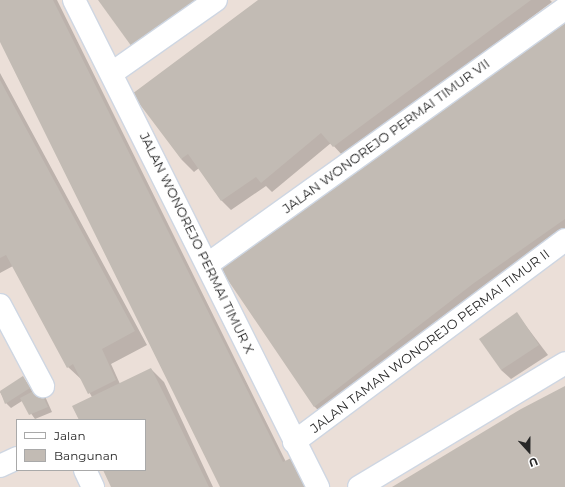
<!DOCTYPE html>
<style>
body{margin:0}
#map{position:relative;width:565px;height:487px;overflow:hidden;background:#ebdfd8;font-family:Montserrat,sans-serif}
div>[style]{position:absolute}
.shadow>*{inset:0;background:#0003}
.building>*{inset:0;background:#c2bbb4}
.roads{filter:drop-shadow(1px 0 #ced6e2) drop-shadow(-1px 0 #ced6e2) drop-shadow(0 1px #ced6e2) drop-shadow(0 -1px #ced6e2)}
.minor>*{height:22px;margin:-11px;padding:0 11px;transform-origin:11px;border-radius:11px;background:#fff}
span{translate:-50% -50%;white-space:nowrap;text-align:center;line-height:1.15;-webkit-text-stroke:3.5px #fff;paint-order:stroke}
.street-label{font-size:13px;color:#282828}
.legend{position:absolute;left:16px;top:419px;width:130px;height:52px;box-sizing:border-box;background:#fff;border:1px solid #a9a9a9;margin:0;padding:5px 7px;list-style:none;font-size:12px;color:#282828}
.legend li{display:flex;align-items:center;gap:8px;height:20px}
.legend b{width:20px;border:1px solid #a9a9a9}
.north{position:absolute;left:509px;top:431px;width:40px;height:40px;-webkit-text-stroke:3px #fff;paint-order:stroke;rotate:159deg;font-size:11px;font-weight:700;line-height:16px;text-align:center;color:#282828}
.north::after{content:'';display:block;margin:auto;width:14px;height:18px;background:#282828;clip-path:polygon(50% 0,100% 100%,50% 72%,0 100%)}
</style>
<div id="map">
<div class="shadow">
<div style="clip-path:polygon(0 0,57px 0,286px 462px,306px 466px,222px 487px,0 40px)"></div>
<div style="clip-path:polygon(99px 0,217px 0,146px 59px)"></div>
<div style="clip-path:polygon(260px 0,550px 0,552px 2px,343px 156px,331px 143px,272px 192px,266px 186px,231px 210px,222px 201px,260px 173px,222px 201px,199px 168px,194px 172px,181px 159px)"></div>
<div style="clip-path:polygon(565px 22px,565px 241px,328px 420px,315px 407px,221px 267px)"></div>
<div style="clip-path:polygon(0 73px,147px 345px,111px 364px,120px 384px,151px 369px,164px 382px,213px 487px,112px 487px,104px 470px,145px 470px,145px 420px,80px 420px,92px 397px,82px 380px,68px 367px,13px 266px,0 273px)"></div>
<div style="clip-path:polygon(517px 314px,548px 355px,511px 379px,501px 370px)"></div>
<div style="clip-path:polygon(23px 377px,33px 392px,44px 394px,52px 412px,35px 419px,22px 401px,11px 408px,6px 403px,0 392px)"></div>
</div>
<div class="building">
<div style="clip-path:polygon(0 0,53px 0,283px 462px,297px 455px,312px 487px,220px 487px,0 42px)"></div>
<div style="clip-path:polygon(98px 0,195px 0,132px 47px)"></div>
<div style="clip-path:polygon(258px 0,531px 0,333px 147px,321px 133px,261px 183px,256px 177px,221px 201px,188px 154px,181px 159px,132px 94px)"></div>
<div style="clip-path:polygon(565px 21px,565px 219px,474px 283px,314px 407px,219px 267px)"></div>
<div style="clip-path:polygon(0 80px,135px 331px,102px 349px,116px 380px,88px 394px,73px 364px,67px 368px,6px 255px,0 258px)"></div>
<div style="clip-path:polygon(517px 312px,539px 345px,501px 370px,479px 339px)"></div>
<div style="clip-path:polygon(151px 368px,174px 414px,209px 487px,111px 487px,103px 470px,145px 470px,145px 420px,79px 420px,72px 406px)"></div>
<div style="clip-path:polygon(23px 376px,30px 388px,5px 404px,0 391px)"></div>
<div style="clip-path:polygon(565px 386px,565px 487px,392px 487px,521px 409px)"></div>
<div style="clip-path:polygon(39px 388px,48px 407px,29px 415px,20px 398px)"></div>
</div>
<div class="roads">
<div class="minor">
<div style="left:74px;top:0;width:545px;rotate:63.39deg"></div>
<div style="left:112px;top:73px;width:127px;rotate:-35.1deg"></div>
<div style="left:208px;top:264px;width:439px;rotate:-35.6deg"></div>
<div style="left:0;top:305px;width:92px;rotate:62deg"></div>
<div style="left:294px;top:442px;width:338px;rotate:-36.7deg"></div>
<div style="left:0;top:466px;width:19px;rotate:-25deg"></div>
<div style="left:85px;top:470px;width:19px;rotate:65deg"></div>
<div style="left:359px;top:487px;width:240px;rotate:-31deg"></div>
</div>
</div>
<div class="street-label">
<span style="left:386px;top:136px;rotate:-36deg">JALAN WONOREJO PERMAI TIMUR VII</span>
<span style="left:197px;top:243px;rotate:64deg">JALAN WONOREJO PERMAI TIMUR X</span>
<span style="left:430px;top:341px;rotate:-37deg">JALAN TAMAN WONOREJO PERMAI TIMUR II</span>
</div>
<ul class="legend">
<li><b style="height:5px;background:#fff"></b>Jalan</li>
<li><b style="height:11px;background:#c2bbb4"></b>Bangunan</li>
</ul>
<div class="north">U</div>
</div>
